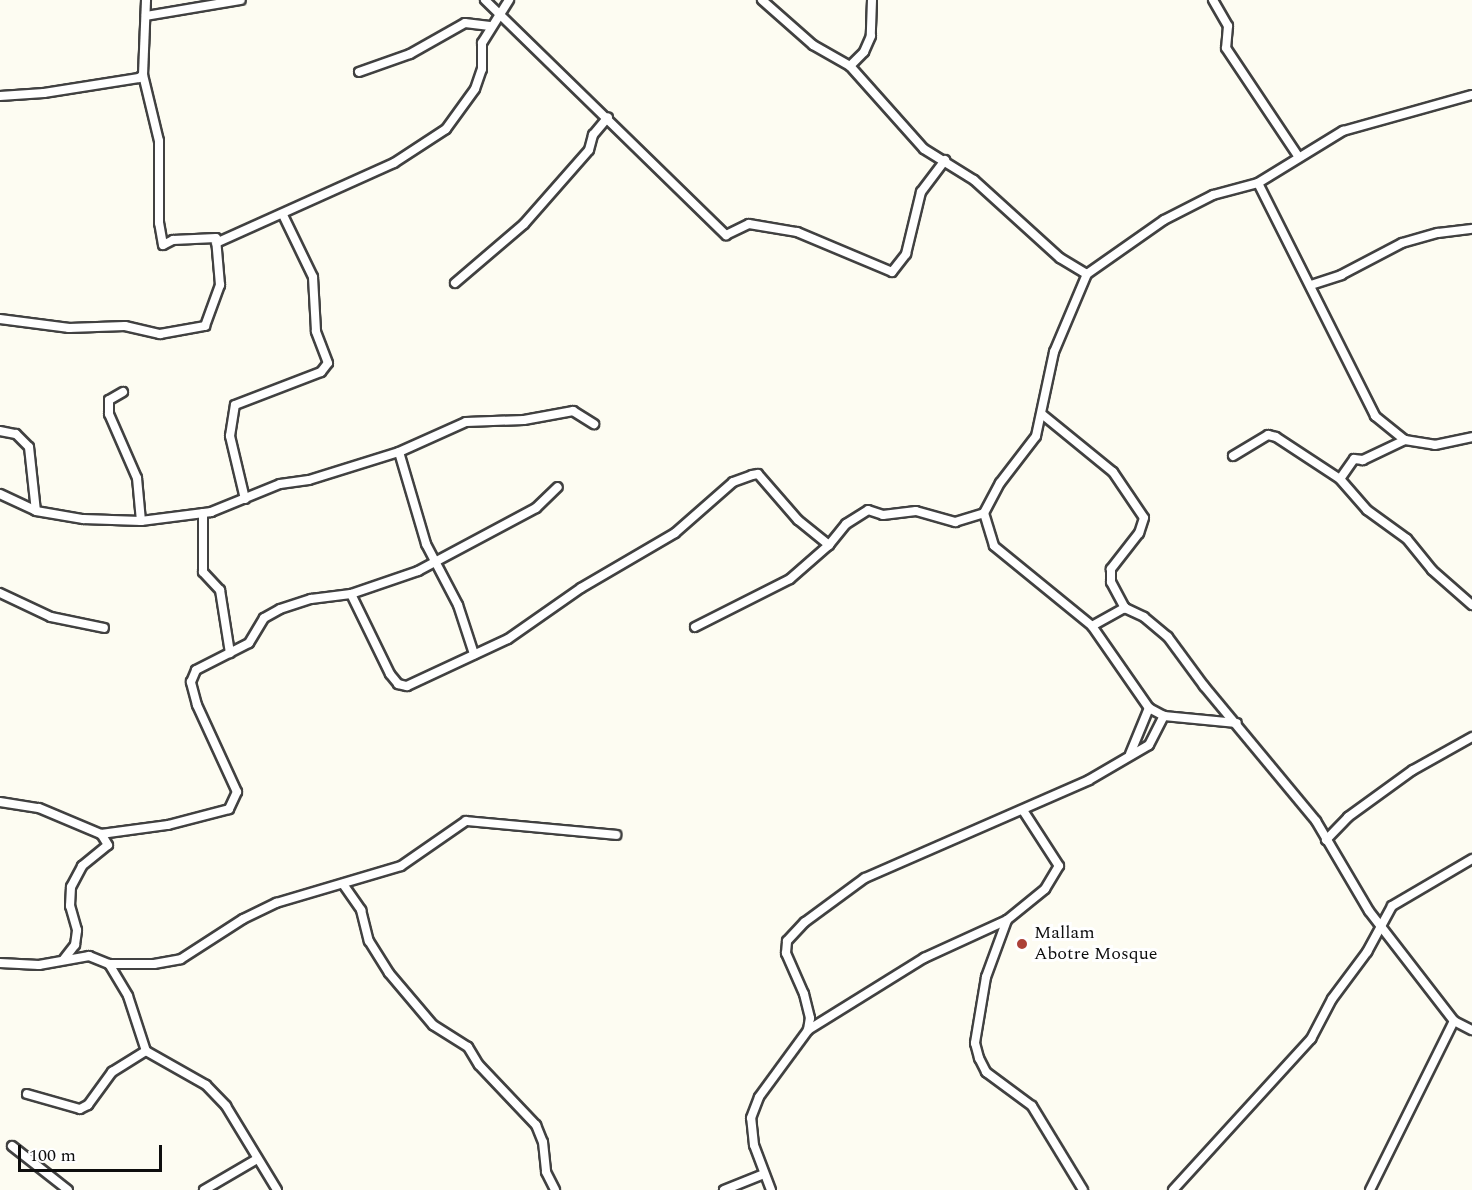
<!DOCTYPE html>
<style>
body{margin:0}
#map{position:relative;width:1472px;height:1190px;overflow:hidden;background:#fdfcf2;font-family:Spectral,serif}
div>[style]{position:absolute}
.roads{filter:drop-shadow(2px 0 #414141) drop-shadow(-2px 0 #414141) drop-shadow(0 2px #414141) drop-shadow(0 -2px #414141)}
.street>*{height:8px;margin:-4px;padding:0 4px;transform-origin:4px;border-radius:4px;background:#fff}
.dots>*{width:16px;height:16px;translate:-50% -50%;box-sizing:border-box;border:3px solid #fff;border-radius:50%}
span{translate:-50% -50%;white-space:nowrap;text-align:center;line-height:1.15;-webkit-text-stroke:6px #fff;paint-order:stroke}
.poi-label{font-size:18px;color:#0e0e0e}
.left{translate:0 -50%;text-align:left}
.scale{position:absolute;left:18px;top:1145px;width:144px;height:27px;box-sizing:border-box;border:3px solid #0e0e0e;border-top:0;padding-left:8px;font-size:18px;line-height:21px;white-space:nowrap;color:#0e0e0e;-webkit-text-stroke:4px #fff;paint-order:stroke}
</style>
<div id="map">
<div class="roads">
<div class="street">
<div style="left:485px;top:0;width:337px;rotate:44.3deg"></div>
<div style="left:726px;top:235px;width:25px;rotate:-26deg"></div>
<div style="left:749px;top:224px;width:49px;rotate:9.5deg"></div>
<div style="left:797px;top:232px;width:103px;rotate:22.8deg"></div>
<div style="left:892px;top:272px;width:23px;rotate:-52deg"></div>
<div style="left:906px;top:254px;width:64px;rotate:-76.4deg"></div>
<div style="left:921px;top:192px;width:40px;rotate:-53deg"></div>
<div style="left:762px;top:0;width:68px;rotate:41.4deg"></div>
<div style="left:813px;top:45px;width:43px;rotate:29.6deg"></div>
<div style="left:872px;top:0;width:36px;rotate:92deg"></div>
<div style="left:871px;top:36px;width:17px;rotate:114deg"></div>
<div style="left:864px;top:52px;width:20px;rotate:135deg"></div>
<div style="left:850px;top:66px;width:111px;rotate:48.3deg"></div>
<div style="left:924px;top:149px;width:59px;rotate:31.8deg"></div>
<div style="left:974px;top:180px;width:116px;rotate:42.2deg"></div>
<div style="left:1060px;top:258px;width:31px;rotate:31deg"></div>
<div style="left:1213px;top:0;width:30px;rotate:60deg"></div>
<div style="left:1228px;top:26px;width:22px;rotate:95deg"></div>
<div style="left:1226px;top:48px;width:130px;rotate:56.3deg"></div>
<div style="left:146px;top:16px;width:96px;rotate:-9.6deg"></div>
<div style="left:359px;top:72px;width:54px;rotate:-19.4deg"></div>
<div style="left:410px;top:54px;width:63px;rotate:-29.4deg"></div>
<div style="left:465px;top:23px;width:25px;rotate:7deg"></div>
<div style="left:0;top:96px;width:44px;rotate:-3.9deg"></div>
<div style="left:44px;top:93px;width:96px;rotate:-9deg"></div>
<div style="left:139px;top:78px;width:5px;rotate:-37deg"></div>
<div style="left:143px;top:75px;width:75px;rotate:-87.7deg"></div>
<div style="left:1258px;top:183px;width:261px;rotate:63.3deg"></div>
<div style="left:1375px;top:416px;width:38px;rotate:39deg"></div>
<div style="left:1405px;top:440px;width:30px;rotate:9deg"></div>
<div style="left:1435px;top:445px;width:38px;rotate:-12deg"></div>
<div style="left:216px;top:243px;width:195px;rotate:-24.2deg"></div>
<div style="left:394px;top:163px;width:62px;rotate:-33.2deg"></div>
<div style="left:446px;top:129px;width:49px;rotate:-54.1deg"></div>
<div style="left:475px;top:89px;width:21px;rotate:-71deg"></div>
<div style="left:482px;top:69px;width:26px;rotate:-90deg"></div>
<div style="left:482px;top:43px;width:51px;rotate:-57.9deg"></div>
<div style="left:455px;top:283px;width:91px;rotate:-40.5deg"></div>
<div style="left:524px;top:224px;width:98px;rotate:-48.7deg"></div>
<div style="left:589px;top:150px;width:16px;rotate:-75deg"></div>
<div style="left:593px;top:135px;width:23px;rotate:-50deg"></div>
<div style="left:1311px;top:285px;width:32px;rotate:-18deg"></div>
<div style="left:1341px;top:275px;width:69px;rotate:-27.7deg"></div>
<div style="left:1402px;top:243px;width:37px;rotate:-16deg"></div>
<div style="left:1438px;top:233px;width:34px;rotate:-7deg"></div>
<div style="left:0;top:319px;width:70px;rotate:7.4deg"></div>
<div style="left:69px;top:328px;width:56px;rotate:-2deg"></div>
<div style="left:125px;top:326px;width:36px;rotate:13deg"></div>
<div style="left:160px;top:334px;width:46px;rotate:-10.1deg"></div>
<div style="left:205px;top:326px;width:44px;rotate:-69.9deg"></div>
<div style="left:220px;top:285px;width:47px;rotate:-94.9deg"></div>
<div style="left:216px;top:238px;width:43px;rotate:177.3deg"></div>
<div style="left:173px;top:240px;width:11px;rotate:153deg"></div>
<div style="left:163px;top:245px;width:22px;rotate:-100deg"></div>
<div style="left:159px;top:223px;width:82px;rotate:-90deg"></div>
<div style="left:159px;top:141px;width:68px;rotate:-103.6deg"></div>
<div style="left:123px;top:392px;width:16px;rotate:150deg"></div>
<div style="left:109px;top:400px;width:14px;rotate:90deg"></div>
<div style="left:109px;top:414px;width:70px;rotate:66.4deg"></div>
<div style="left:137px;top:478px;width:43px;rotate:84.7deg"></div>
<div style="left:1043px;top:415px;width:90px;rotate:39.2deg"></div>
<div style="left:1113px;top:472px;width:55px;rotate:56deg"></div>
<div style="left:1144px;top:518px;width:16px;rotate:108deg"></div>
<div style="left:1139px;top:533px;width:46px;rotate:127.9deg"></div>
<div style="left:1111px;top:569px;width:13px;rotate:90deg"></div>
<div style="left:1111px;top:582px;width:30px;rotate:62deg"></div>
<div style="left:1125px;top:608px;width:21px;rotate:25deg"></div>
<div style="left:1144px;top:617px;width:31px;rotate:40deg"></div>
<div style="left:1168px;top:637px;width:61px;rotate:53.7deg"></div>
<div style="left:1204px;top:686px;width:175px;rotate:50.3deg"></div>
<div style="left:1316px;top:821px;width:104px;rotate:59.5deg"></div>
<div style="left:1369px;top:911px;width:139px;rotate:52.3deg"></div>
<div style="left:1454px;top:1021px;width:20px;rotate:27deg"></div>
<div style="left:0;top:431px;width:16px;rotate:11deg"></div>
<div style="left:16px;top:434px;width:18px;rotate:45deg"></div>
<div style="left:29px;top:447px;width:64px;rotate:83.8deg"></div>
<div style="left:36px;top:511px;width:48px;rotate:9.7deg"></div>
<div style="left:83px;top:519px;width:58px;rotate:2deg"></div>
<div style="left:141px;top:521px;width:71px;rotate:-7.3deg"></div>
<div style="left:211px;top:512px;width:74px;rotate:-22.1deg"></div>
<div style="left:280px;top:484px;width:29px;rotate:-8deg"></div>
<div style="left:309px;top:480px;width:94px;rotate:-17.3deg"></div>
<div style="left:399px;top:452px;width:73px;rotate:-24.1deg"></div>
<div style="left:466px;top:422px;width:58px;rotate:-2deg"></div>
<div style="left:524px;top:420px;width:50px;rotate:-10.4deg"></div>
<div style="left:573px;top:411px;width:25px;rotate:32deg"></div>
<div style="left:1405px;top:440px;width:47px;rotate:154.5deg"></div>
<div style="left:1363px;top:460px;width:9px;rotate:-174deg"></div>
<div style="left:1354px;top:459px;width:24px;rotate:125deg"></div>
<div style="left:1340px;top:479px;width:41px;rotate:48.9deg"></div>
<div style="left:1367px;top:510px;width:49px;rotate:35.9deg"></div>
<div style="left:1407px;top:539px;width:40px;rotate:51deg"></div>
<div style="left:1432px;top:570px;width:53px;rotate:41.2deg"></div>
<div style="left:399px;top:452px;width:96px;rotate:73.6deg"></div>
<div style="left:426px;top:544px;width:69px;rotate:62.3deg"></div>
<div style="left:458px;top:605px;width:52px;rotate:71.9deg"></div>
<div style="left:1233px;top:456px;width:41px;rotate:-31deg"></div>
<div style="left:1268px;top:435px;width:8px;rotate:14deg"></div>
<div style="left:1276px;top:437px;width:77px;rotate:33.3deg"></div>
<div style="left:0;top:494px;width:40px;rotate:25deg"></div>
<div style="left:245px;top:499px;width:65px;rotate:-103.4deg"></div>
<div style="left:230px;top:436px;width:31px;rotate:-81deg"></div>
<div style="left:235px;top:405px;width:92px;rotate:-21deg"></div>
<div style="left:321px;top:372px;width:11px;rotate:-52deg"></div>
<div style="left:328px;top:363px;width:34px;rotate:-111deg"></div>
<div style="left:316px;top:331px;width:54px;rotate:-93.2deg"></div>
<div style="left:313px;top:277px;width:69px;rotate:-115.8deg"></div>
<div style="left:203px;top:513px;width:59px;rotate:90deg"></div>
<div style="left:203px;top:572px;width:25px;rotate:47deg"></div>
<div style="left:220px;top:590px;width:64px;rotate:81deg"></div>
<div style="left:984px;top:513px;width:34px;rotate:73deg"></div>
<div style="left:994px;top:546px;width:127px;rotate:39.2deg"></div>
<div style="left:1092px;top:626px;width:100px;rotate:55.2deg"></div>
<div style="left:1149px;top:708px;width:17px;rotate:28deg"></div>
<div style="left:0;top:593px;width:56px;rotate:25.2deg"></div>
<div style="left:51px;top:617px;width:54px;rotate:11.7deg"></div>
<div style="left:351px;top:594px;width:89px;rotate:64deg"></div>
<div style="left:390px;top:674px;width:13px;rotate:51deg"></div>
<div style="left:398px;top:684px;width:9px;rotate:13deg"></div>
<div style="left:407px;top:686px;width:111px;rotate:-25deg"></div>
<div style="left:508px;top:639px;width:89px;rotate:-34.9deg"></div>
<div style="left:581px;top:588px;width:109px;rotate:-30.3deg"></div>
<div style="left:675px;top:533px;width:77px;rotate:-41.3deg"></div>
<div style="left:733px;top:482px;width:20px;rotate:-20deg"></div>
<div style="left:752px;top:475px;width:6px;rotate:-9deg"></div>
<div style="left:758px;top:474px;width:61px;rotate:49deg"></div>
<div style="left:798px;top:520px;width:40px;rotate:39deg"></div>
<div style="left:829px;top:545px;width:27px;rotate:-51deg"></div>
<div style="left:846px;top:524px;width:26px;rotate:-32deg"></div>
<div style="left:868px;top:510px;width:16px;rotate:18deg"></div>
<div style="left:883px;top:515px;width:33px;rotate:-7deg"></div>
<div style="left:916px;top:511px;width:41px;rotate:15.8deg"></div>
<div style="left:955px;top:522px;width:30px;rotate:-17deg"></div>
<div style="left:984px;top:513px;width:34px;rotate:-62deg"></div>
<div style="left:1000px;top:483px;width:59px;rotate:-52.5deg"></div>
<div style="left:1036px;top:436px;width:86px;rotate:-77.9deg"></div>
<div style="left:1054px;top:352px;width:85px;rotate:-67.1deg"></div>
<div style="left:1087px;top:274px;width:94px;rotate:-35deg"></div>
<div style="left:1164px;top:220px;width:55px;rotate:-27deg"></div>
<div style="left:1213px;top:195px;width:47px;rotate:-14.9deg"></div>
<div style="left:1258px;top:183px;width:100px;rotate:-31.5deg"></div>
<div style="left:1343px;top:131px;width:134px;rotate:-15.6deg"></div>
<div style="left:1092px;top:626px;width:38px;rotate:-29deg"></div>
<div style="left:695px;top:627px;width:106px;rotate:-26.8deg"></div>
<div style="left:790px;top:579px;width:52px;rotate:-41.1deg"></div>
<div style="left:1130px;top:754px;width:50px;rotate:-67.6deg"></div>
<div style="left:0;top:802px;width:39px;rotate:9deg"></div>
<div style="left:39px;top:808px;width:67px;rotate:22.8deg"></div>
<div style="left:101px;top:834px;width:68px;rotate:-7.7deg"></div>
<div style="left:168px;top:825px;width:63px;rotate:-14.7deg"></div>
<div style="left:229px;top:809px;width:19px;rotate:-65deg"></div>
<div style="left:237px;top:792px;width:96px;rotate:-114.7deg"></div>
<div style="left:197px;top:705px;width:24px;rotate:-105deg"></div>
<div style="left:191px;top:682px;width:13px;rotate:-67deg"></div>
<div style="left:196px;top:670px;width:59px;rotate:-27deg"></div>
<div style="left:249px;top:643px;width:29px;rotate:-59deg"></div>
<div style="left:264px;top:618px;width:18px;rotate:-29deg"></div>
<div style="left:280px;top:609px;width:33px;rotate:-18deg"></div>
<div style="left:311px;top:599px;width:40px;rotate:-7.1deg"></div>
<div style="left:351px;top:594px;width:71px;rotate:-18.9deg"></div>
<div style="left:418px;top:571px;width:134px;rotate:-28.1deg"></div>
<div style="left:536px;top:508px;width:30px;rotate:-44deg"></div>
<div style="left:1326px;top:840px;width:32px;rotate:-46deg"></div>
<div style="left:1348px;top:817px;width:80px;rotate:-35.9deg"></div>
<div style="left:1413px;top:770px;width:68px;rotate:-29.2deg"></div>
<div style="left:343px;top:884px;width:32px;rotate:55deg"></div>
<div style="left:361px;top:910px;width:32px;rotate:76deg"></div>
<div style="left:369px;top:941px;width:38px;rotate:58deg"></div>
<div style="left:389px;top:973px;width:68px;rotate:49.8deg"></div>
<div style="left:433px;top:1025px;width:41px;rotate:32.2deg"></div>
<div style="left:468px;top:1047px;width:21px;rotate:59deg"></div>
<div style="left:479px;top:1065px;width:83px;rotate:46.5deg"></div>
<div style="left:536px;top:1125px;width:18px;rotate:68deg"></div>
<div style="left:543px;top:1142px;width:30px;rotate:84deg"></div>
<div style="left:546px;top:1172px;width:20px;rotate:63deg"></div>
<div style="left:1007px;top:920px;width:61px;rotate:110.2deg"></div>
<div style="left:986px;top:977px;width:67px;rotate:99.5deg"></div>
<div style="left:975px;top:1043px;width:16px;rotate:75deg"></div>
<div style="left:979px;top:1058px;width:16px;rotate:63deg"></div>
<div style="left:986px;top:1072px;width:57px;rotate:36.5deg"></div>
<div style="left:1032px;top:1106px;width:98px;rotate:58.7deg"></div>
<div style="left:64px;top:959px;width:18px;rotate:-52deg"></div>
<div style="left:75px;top:945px;width:15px;rotate:-82deg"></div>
<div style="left:77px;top:930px;width:25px;rotate:-106deg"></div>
<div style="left:70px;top:906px;width:19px;rotate:-87deg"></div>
<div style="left:71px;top:887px;width:24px;rotate:-62deg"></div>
<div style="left:82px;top:866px;width:33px;rotate:-39deg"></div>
<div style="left:108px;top:845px;width:13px;rotate:-122deg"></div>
<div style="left:0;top:963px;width:39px;rotate:3deg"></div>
<div style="left:39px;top:965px;width:51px;rotate:-10.2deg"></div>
<div style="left:89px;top:956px;width:22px;rotate:22deg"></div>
<div style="left:109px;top:964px;width:37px;rotate:59deg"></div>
<div style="left:128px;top:996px;width:58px;rotate:71.9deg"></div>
<div style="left:146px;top:1051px;width:69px;rotate:29.5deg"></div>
<div style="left:206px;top:1085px;width:29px;rotate:46deg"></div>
<div style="left:226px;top:1106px;width:98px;rotate:58.7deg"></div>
<div style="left:109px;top:964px;width:45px"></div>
<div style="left:154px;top:964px;width:27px;rotate:-10deg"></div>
<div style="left:181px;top:959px;width:74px;rotate:-32.8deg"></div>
<div style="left:243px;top:919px;width:37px;rotate:-26deg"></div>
<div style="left:276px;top:903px;width:130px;rotate:-16.5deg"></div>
<div style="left:401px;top:866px;width:79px;rotate:-34.7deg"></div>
<div style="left:466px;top:821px;width:151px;rotate:5.3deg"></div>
<div style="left:808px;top:1030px;width:137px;rotate:-31.8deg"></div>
<div style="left:924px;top:958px;width:91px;rotate:-24.6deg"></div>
<div style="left:1007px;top:920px;width:49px;rotate:-39.2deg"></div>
<div style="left:1045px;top:889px;width:27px;rotate:-59deg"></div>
<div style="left:1059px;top:866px;width:64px;rotate:-122.9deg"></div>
<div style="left:27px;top:1094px;width:55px;rotate:15.8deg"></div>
<div style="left:80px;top:1109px;width:9px;rotate:-27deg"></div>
<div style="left:88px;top:1105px;width:41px;rotate:-54deg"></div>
<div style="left:112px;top:1072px;width:40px;rotate:-32deg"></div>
<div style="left:12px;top:1146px;width:71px;rotate:38.2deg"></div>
<div style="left:204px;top:1190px;width:61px;rotate:-30.3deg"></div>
<div style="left:724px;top:1190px;width:43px;rotate:-21.8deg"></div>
<div style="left:771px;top:1190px;width:48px;rotate:-110.7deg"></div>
<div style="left:754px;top:1145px;width:27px;rotate:-96deg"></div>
<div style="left:751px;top:1118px;width:22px;rotate:-69deg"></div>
<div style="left:759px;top:1097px;width:83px;rotate:-53.8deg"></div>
<div style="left:808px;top:1030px;width:12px;rotate:-81deg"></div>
<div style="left:810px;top:1018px;width:25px;rotate:-104deg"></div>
<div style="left:804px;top:994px;width:45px;rotate:-113.7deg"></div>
<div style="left:786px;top:953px;width:12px;rotate:-85deg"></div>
<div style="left:787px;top:941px;width:26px;rotate:-47deg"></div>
<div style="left:805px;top:922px;width:74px;rotate:-36.3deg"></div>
<div style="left:865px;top:878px;width:244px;rotate:-23.6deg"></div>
<div style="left:1089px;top:780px;width:69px;rotate:-30.3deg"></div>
<div style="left:1149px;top:745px;width:33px;rotate:-63deg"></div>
<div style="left:1164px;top:716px;width:73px;rotate:5.5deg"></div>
<div style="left:1173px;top:1190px;width:205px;rotate:-47.6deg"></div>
<div style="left:1311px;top:1039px;width:45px;rotate:-62.3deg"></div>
<div style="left:1332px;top:999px;width:59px;rotate:-53.3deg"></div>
<div style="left:1367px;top:952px;width:52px;rotate:-61.5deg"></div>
<div style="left:1392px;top:906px;width:93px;rotate:-30.4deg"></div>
<div style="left:1370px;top:1190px;width:189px;rotate:-63.6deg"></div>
</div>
</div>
<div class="dots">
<div style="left:1022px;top:944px;background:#ac4138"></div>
</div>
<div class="poi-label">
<span class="left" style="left:1034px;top:944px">Mallam<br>Abotre Mosque</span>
</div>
<div class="scale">100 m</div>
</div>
